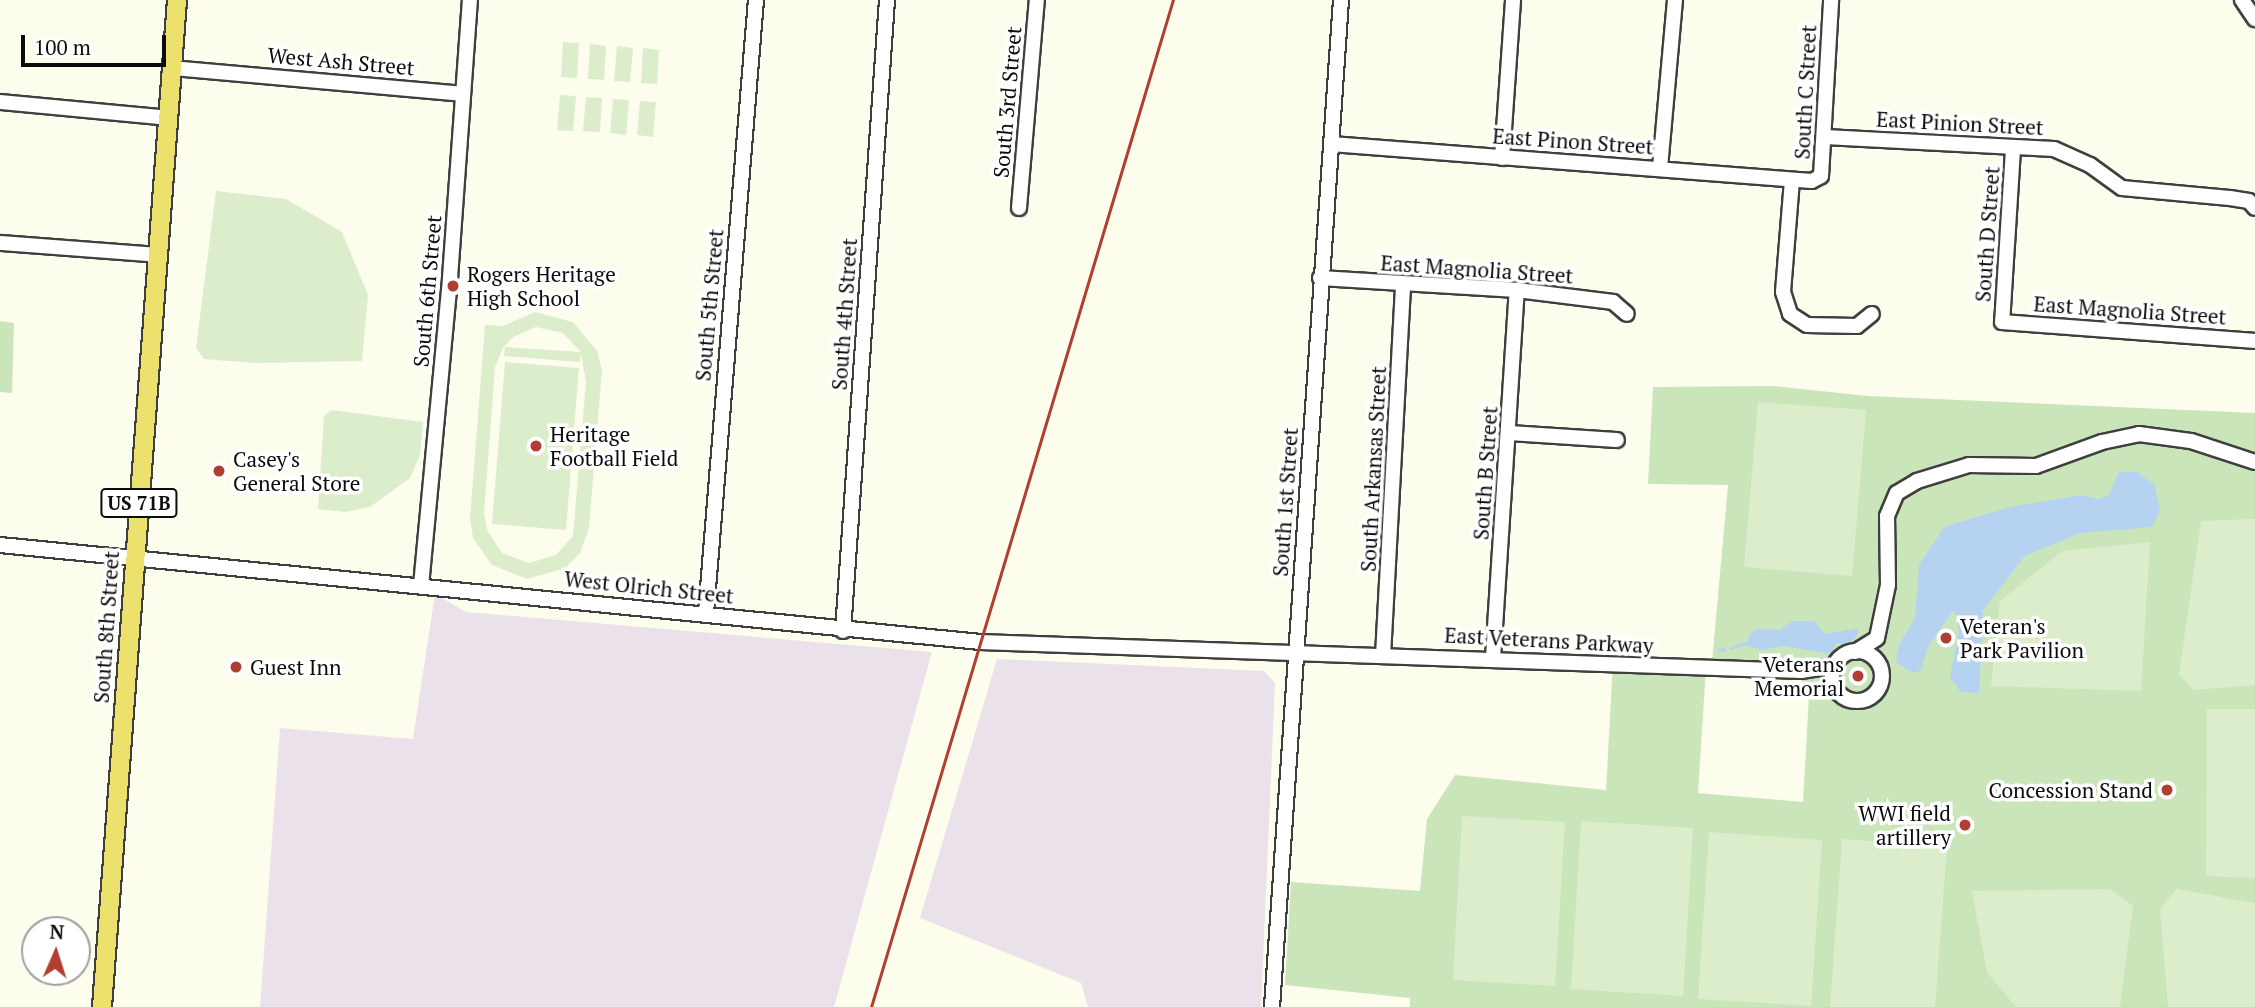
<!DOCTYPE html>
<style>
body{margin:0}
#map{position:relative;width:2255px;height:1007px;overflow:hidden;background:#fdfded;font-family:"PT Serif",serif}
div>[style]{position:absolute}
.industrial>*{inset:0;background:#ebe1ea}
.green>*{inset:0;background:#cae5ba}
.pitch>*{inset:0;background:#dcedcb}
.water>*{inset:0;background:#b6d2f1}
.stream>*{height:2.5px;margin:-1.25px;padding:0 1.25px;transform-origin:1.25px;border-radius:1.25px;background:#b6d2f1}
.roads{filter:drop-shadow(2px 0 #3f3f3f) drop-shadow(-2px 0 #3f3f3f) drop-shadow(0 2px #3f3f3f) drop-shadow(0 -2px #3f3f3f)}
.minor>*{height:14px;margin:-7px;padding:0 7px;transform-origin:7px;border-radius:7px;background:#fff}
.minor>.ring{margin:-7px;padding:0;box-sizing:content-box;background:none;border:14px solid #fff;border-radius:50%}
.major>*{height:18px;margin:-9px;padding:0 9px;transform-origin:9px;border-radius:9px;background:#ede16e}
.rail>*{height:2.5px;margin:-1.25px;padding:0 1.25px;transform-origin:1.25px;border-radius:1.25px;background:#b03e31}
.dots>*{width:19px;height:19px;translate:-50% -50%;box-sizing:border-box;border:4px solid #fff;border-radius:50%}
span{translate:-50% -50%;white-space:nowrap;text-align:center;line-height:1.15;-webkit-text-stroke:7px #fff;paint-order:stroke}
.shield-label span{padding:2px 5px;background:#fff;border:2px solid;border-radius:5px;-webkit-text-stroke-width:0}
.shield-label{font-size:19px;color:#0c0c0c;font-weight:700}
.street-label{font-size:21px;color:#0c0c0c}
.poi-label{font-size:21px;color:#0c0c0c}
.left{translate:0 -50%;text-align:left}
.right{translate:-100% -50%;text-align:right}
.north{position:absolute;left:21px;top:916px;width:70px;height:70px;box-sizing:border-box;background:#fff;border:2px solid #9e9e9e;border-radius:50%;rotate:3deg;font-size:19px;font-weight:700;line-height:28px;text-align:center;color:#0c0c0c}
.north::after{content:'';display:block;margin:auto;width:24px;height:32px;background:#b03e31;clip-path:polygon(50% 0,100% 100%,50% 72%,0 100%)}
.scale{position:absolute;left:21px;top:35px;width:145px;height:32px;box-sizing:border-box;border:4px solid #0c0c0c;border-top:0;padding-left:9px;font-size:21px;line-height:24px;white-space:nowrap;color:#0c0c0c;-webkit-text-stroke:5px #fff;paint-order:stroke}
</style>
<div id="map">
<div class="industrial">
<div style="clip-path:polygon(435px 594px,466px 612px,932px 652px,834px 1007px,260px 1007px,280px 728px,413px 739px)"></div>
<div style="clip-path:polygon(997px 659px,1264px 671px,1275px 683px,1261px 1007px,1088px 1007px,1081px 983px,920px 918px)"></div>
</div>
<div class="green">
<div style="clip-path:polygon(0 321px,14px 323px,12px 393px,0 392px)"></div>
<div style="clip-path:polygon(1773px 386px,1868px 396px,2255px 413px,2255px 1007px,1410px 1007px,1410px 998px,1285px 985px,1291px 882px,1420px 891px,1427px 819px,1455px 775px,1606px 790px,1613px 663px,1706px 668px,1698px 793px,1803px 802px,1809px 695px,1800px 678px,1711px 673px,1728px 485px,1648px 484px,1653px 387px)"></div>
</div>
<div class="pitch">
<div style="clip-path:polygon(563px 42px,579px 43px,577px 78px,561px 77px)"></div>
<div style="clip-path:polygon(590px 44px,606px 46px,604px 80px,588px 79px)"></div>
<div style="clip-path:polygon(617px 46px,633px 48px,630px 82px,614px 81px)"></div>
<div style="clip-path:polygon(643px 48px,659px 50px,657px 84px,641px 83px)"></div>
<div style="clip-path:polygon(560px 95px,576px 96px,573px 131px,557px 130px)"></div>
<div style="clip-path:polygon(586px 97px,602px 98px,600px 132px,583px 131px)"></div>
<div style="clip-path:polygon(613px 99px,629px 100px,626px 135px,610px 133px)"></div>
<div style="clip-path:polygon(640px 101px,656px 102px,653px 137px,637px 135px)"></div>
<div style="clip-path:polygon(216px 191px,286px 199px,342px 232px,368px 295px,362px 361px,254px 363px,204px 359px,196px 348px)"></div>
<div style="clip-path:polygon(evenodd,535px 312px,573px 322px,597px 351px,602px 370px,589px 528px,580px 553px,565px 568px,527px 579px,492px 565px,473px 538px,470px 519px,485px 325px,503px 326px,535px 312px,536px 327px,563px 333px,581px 352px,505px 347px,504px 356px,580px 362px,581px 353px,586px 382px,573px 536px,556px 555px,529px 563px,502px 553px,487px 530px,484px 513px,495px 367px,503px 348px,513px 337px,536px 327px)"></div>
<div style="clip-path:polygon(505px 362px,579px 368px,566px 530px,492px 524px)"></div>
<div style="clip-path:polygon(1758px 402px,1866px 410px,1852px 576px,1744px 567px)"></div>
<div style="clip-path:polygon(331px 410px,423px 422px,420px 455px,410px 478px,370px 507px,345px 512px,318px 509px,324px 416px)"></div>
<div style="clip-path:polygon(2255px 519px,2255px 685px,2193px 690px,2179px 674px,2201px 521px)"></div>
<div style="clip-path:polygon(2150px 542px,2141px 691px,1991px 686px,2000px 601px,2062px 551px)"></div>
<div style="clip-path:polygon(2207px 709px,2255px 709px,2255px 878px,2206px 876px)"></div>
<div style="clip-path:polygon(1462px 816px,1565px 822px,1555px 986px,1453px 980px)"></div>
<div style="clip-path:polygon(1581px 821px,1693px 828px,1683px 996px,1571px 989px)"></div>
<div style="clip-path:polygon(1709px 832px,1822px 840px,1811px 1006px,1698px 999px)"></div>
<div style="clip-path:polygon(1842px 839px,1947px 847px,1935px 1007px,1830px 1007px)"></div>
<div style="clip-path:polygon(2110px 889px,2133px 906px,2120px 1007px,2016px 1007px,1987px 972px,1972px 891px)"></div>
<div style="clip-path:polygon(2176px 889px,2255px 903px,2255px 1007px,2168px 1007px,2160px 909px)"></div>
</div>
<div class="water">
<div style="clip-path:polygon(2119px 472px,2137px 472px,2155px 485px,2160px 511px,2152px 527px,2080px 533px,2025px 556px,1983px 610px,1979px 693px,1961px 692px,1950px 677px,1959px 630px,1954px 610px,1928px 646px,1921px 670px,1913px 673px,1896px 662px,1899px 645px,1915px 618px,1919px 565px,1944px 527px,2010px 507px,2081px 495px,2098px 499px,2108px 496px)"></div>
<div style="clip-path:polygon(1792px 621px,1814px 621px,1825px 634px,1858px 628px,1857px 636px,1849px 644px,1836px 643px,1831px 654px,1785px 646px,1762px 650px,1748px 646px,1749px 635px,1757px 629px,1780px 630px)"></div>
</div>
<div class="stream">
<div style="left:1731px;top:648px;width:18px;rotate:-19deg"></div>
<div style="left:1719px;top:650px;width:5px;rotate:-11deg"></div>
</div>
<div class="roads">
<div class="minor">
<div style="left:2242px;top:0;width:23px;rotate:56deg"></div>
<div style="left:172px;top:68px;width:292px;rotate:5.1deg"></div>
<div style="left:0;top:102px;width:169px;rotate:5.4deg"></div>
<div style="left:1825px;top:137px;width:229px;rotate:3deg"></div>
<div style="left:2054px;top:149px;width:39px;rotate:24deg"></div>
<div style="left:2090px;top:165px;width:39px;rotate:36deg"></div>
<div style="left:2122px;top:188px;width:108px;rotate:5.3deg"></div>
<div style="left:2230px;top:198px;width:19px;rotate:9deg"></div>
<div style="left:2249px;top:201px;width:9px;rotate:49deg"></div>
<div style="left:1331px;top:144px;width:482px;rotate:4.4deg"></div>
<div style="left:1812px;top:181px;width:10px;rotate:-29deg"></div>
<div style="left:1821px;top:176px;width:176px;rotate:-86.7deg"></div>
<div style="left:2013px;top:149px;width:173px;rotate:93.6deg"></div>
<div style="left:2002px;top:322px;width:254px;rotate:4.3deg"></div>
<div style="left:1502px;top:158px;width:158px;rotate:-86deg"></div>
<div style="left:1660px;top:168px;width:169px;rotate:-84.9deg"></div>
<div style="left:1792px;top:180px;width:112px;rotate:94.6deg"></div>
<div style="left:1783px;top:292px;width:23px;rotate:72deg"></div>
<div style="left:1790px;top:314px;width:20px;rotate:33deg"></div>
<div style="left:1807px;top:325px;width:50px;rotate:1.1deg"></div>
<div style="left:1857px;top:326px;width:19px;rotate:-39deg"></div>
<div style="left:1019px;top:208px;width:209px;rotate:-85.1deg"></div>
<div style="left:0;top:243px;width:158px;rotate:4.3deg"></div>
<div style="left:1320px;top:278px;width:197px;rotate:3.5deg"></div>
<div style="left:1517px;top:290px;width:97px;rotate:7.1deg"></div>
<div style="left:1613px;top:302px;width:18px;rotate:41deg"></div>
<div style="left:1509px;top:433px;width:108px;rotate:3.7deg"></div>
<div style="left:0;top:545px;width:985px;rotate:5.65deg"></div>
<div style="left:980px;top:642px;width:822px;rotate:2.02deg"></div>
<div style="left:1801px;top:671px;width:33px;rotate:-9deg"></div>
<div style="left:421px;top:586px;width:309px;rotate:-84.6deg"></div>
<div style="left:450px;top:278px;width:279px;rotate:-85.9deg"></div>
<div style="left:706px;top:613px;width:615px;rotate:-85.34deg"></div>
<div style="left:843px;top:631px;width:633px;rotate:-86.01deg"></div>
<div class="ring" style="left:1832px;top:651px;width:36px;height:36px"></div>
<div style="left:1855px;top:652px;width:26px;rotate:-32deg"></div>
<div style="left:1877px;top:638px;width:54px;rotate:-78.3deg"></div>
<div style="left:1888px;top:585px;width:69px;rotate:-90.8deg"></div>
<div style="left:1887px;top:516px;width:25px;rotate:-67deg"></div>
<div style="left:1897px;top:493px;width:23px;rotate:-31deg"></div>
<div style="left:1917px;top:481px;width:54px;rotate:-17.1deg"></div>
<div style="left:1969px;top:465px;width:67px;rotate:0.9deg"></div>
<div style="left:2036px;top:466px;width:70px;rotate:-20deg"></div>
<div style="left:2102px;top:442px;width:38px;rotate:-12deg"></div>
<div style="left:2139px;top:434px;width:52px;rotate:7.7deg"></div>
<div style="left:2191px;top:441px;width:67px;rotate:18.2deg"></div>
<div style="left:1383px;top:656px;width:372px;rotate:-86.9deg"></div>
<div style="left:1493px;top:658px;width:369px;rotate:-86.3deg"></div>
<div style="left:1272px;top:1007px;width:1009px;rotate:-86.08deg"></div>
</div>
<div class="major">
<div style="left:102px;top:1007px;width:1010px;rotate:-85.74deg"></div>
</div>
</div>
<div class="rail">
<div style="left:871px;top:1007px;width:1051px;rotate:-73.31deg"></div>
</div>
<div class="dots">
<div style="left:453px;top:286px;background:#b03e31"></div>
<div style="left:536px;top:446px;background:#b03e31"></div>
<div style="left:219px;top:471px;background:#b03e31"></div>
<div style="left:1946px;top:638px;background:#b03e31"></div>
<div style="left:236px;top:667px;background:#b03e31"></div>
<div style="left:1858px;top:676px;background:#b03e31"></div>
<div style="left:2167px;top:790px;background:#b03e31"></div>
<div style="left:1965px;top:825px;background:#b03e31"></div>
</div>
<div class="shield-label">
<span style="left:139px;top:503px">US 71B</span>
</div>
<div class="street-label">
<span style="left:341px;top:61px;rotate:5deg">West Ash Street</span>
<span style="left:1805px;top:92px;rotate:-87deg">South C Street</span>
<span style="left:1007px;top:102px;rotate:-85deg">South 3rd Street</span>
<span style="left:1960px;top:123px;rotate:3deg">East Pinion Street</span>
<span style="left:1573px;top:141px;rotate:4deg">East Pinon Street</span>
<span style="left:1987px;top:234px;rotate:-86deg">South D Street</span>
<span style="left:1477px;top:269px;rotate:4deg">East Magnolia Street</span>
<span style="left:427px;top:291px;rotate:-85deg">South 6th Street</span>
<span style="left:709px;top:305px;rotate:-85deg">South 5th Street</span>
<span style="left:2130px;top:310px;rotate:4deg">East Magnolia Street</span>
<span style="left:844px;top:314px;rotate:-86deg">South 4th Street</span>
<span style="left:1373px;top:469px;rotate:-87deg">South Arkansas Street</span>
<span style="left:1485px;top:473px;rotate:-86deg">South B Street</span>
<span style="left:1285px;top:502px;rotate:-86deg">South 1st Street</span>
<span style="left:649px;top:587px;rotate:6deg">West Olrich Street</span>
<span style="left:106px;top:627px;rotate:-86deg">South 8th Street</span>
<span style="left:1549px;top:640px;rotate:3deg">East Veterans Parkway</span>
</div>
<div class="poi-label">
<span class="left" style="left:467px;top:286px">Rogers Heritage<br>High School</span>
<span class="left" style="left:550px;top:446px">Heritage<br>Football Field</span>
<span class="left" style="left:233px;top:471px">Casey's<br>General Store</span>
<span class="left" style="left:1960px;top:638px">Veteran's<br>Park Pavilion</span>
<span class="right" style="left:1844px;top:676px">Veterans<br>Memorial</span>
<span class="left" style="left:250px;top:667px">Guest Inn</span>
<span class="right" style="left:2153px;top:790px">Concession Stand</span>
<span class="right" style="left:1951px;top:825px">WWI field<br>artillery</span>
</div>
<div class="north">N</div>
<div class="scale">100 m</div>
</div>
